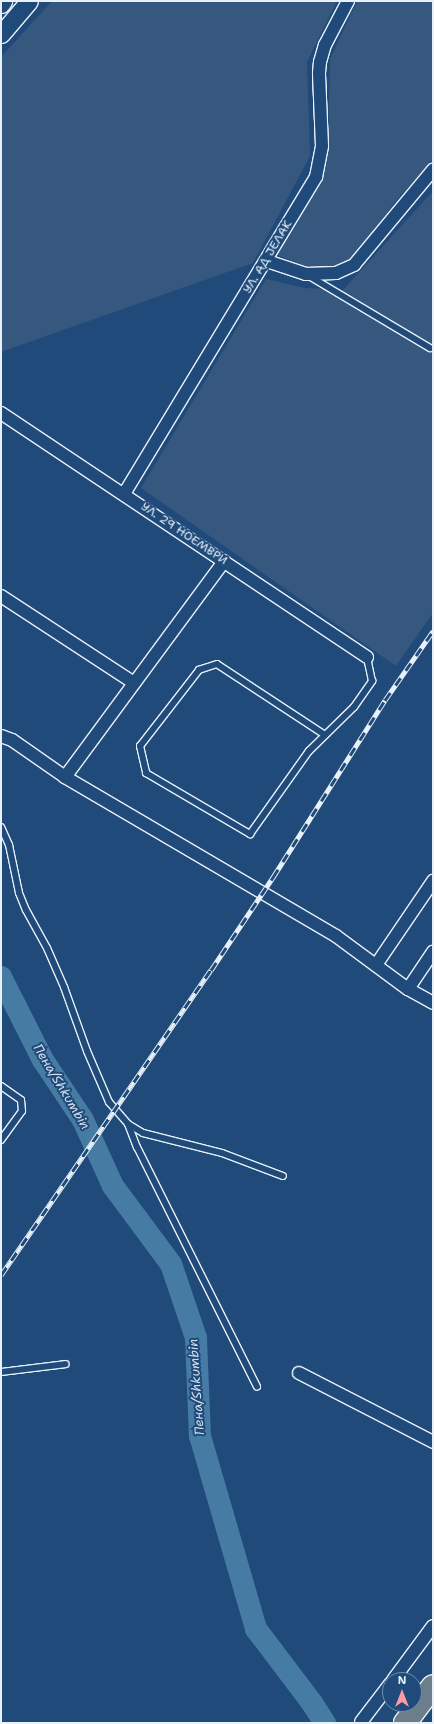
<!DOCTYPE html>
<meta charset="utf-8">
<style>
body{margin:0}
#map{position:relative;width:434px;height:1724px;overflow:hidden;background:#1f4a7a;font-family:"Shantell Sans",sans-serif}
div>[style]{position:absolute}
.built>*{inset:0;background:#36577e}
.river>*{height:22px;margin:-11px;padding:0 11px;transform-origin:11px;border-radius:11px;background:#467ba3}
.roads{filter:drop-shadow(1px 0 #e8f1f8) drop-shadow(-1px 0 #e8f1f8) drop-shadow(0 1px #e8f1f8) drop-shadow(0 -1px #e8f1f8)}
.lane>*{height:6px;margin:-3px;padding:0 3px;transform-origin:3px;border-radius:3px;background:#1f4a7a}
.street>*{height:12px;margin:-6px;padding:0 6px;transform-origin:6px;border-radius:6px;background:#1f4a7a}
.secondary>*{height:17px;margin:-8.5px;padding:0 8.5px;transform-origin:8.5px;border-radius:8.5px;background:#1f4a7a}
.highway>*{height:22px;margin:-11px;padding:0 11px;transform-origin:11px;border-radius:11px;background:#6c7d8b}
.rail>*{height:4.5px;margin-top:-2.25px;transform-origin:0;background:repeating-linear-gradient(90deg,#1f4a7a 0 9px,#e8f1f8 0 18px);box-sizing:border-box;border-block:1px solid #e8f1f8}
span{translate:-50% -50%;white-space:nowrap;text-align:center;line-height:1.15;-webkit-text-stroke:4px #1f4a7a;paint-order:stroke}
.street-label{font-size:12px;color:#e8f1f8}
.water-label{font-size:13px;color:#d0dfeb;font-style:italic}
.frame{position:absolute;inset:0;border:2px solid #e8f1f8;pointer-events:none}
.north{position:absolute;left:382px;top:1672px;width:40px;height:40px;box-sizing:border-box;background:#1f4a7a;border:1px solid #6f8dac;border-radius:50%;rotate:0deg;font-size:11px;font-weight:700;line-height:16px;text-align:center;color:#e8f1f8}
.north::after{content:'';display:block;margin:auto;width:14px;height:18px;background:#ff9aa2;clip-path:polygon(50% 0,100% 100%,50% 72%,0 100%)}
</style>
<div id="map">
<div class="built">
<div style="clip-path:polygon(52px 1px,337px 1px,307px 62px,310px 156px,253px 263px,1px 352px,1px 57px)"></div>
<div style="clip-path:polygon(357px 1px,433px 1px,433px 159px,394px 203px,351px 264px,319px 272px,275px 254px,320px 182px,328px 142px,330px 59px)"></div>
<div style="clip-path:polygon(433px 191px,433px 613px,396px 666px,141px 488px,266px 279px,305px 288px,343px 290px)"></div>
</div>
<div class="river">
<div style="left:1px;top:977px;width:93px;rotate:63.2deg"></div>
<div style="left:43px;top:1060px;width:72px;rotate:56.3deg"></div>
<div style="left:83px;top:1120px;width:72px;rotate:65.6deg"></div>
<div style="left:113px;top:1186px;width:97px;rotate:53.4deg"></div>
<div style="left:171px;top:1264px;width:78px;rotate:71.3deg"></div>
<div style="left:196px;top:1338px;width:98px;rotate:87.7deg"></div>
<div style="left:200px;top:1436px;width:201px;rotate:73.8deg"></div>
<div style="left:256px;top:1629px;width:93px;rotate:52.9deg"></div>
<div style="left:312px;top:1703px;width:24px;rotate:57deg"></div>
</div>
<div class="roads">
<div class="lane">
<div style="left:309px;top:276px;width:141px;rotate:30.8deg"></div>
<div style="left:325px;top:735px;width:129px;rotate:-146.7deg"></div>
<div style="left:217px;top:664px;width:19px;rotate:162deg"></div>
<div style="left:199px;top:670px;width:96px;rotate:127.8deg"></div>
<div style="left:140px;top:746px;width:28px;rotate:77deg"></div>
<div style="left:146px;top:773px;width:121px;rotate:30.4deg"></div>
<div style="left:250px;top:834px;width:102px;rotate:-54.6deg"></div>
<div style="left:309px;top:751px;width:63px;rotate:-44.4deg"></div>
<div style="left:354px;top:707px;width:32px;rotate:-55deg"></div>
<div style="left:372px;top:681px;width:25px;rotate:-102deg"></div>
<div style="left:1px;top:827px;width:20px;rotate:66deg"></div>
<div style="left:9px;top:845px;width:49px;rotate:78.2deg"></div>
<div style="left:19px;top:893px;width:18px;rotate:68deg"></div>
<div style="left:26px;top:910px;width:43px;rotate:61.1deg"></div>
<div style="left:47px;top:948px;width:43px;rotate:66.4deg"></div>
<div style="left:64px;top:987px;width:68px;rotate:70.2deg"></div>
<div style="left:87px;top:1051px;width:56px;rotate:66.7deg"></div>
<div style="left:109px;top:1102px;width:29px;rotate:49deg"></div>
<div style="left:128px;top:1124px;width:17px;rotate:31deg"></div>
<div style="left:143px;top:1133px;width:81px;rotate:14.2deg"></div>
<div style="left:222px;top:1153px;width:65px;rotate:20.7deg"></div>
<div style="left:1px;top:1086px;width:24px;rotate:35deg"></div>
<div style="left:21px;top:1100px;width:11px;rotate:85deg"></div>
<div style="left:22px;top:1111px;width:36px;rotate:126deg"></div>
<div style="left:128px;top:1124px;width:25px;rotate:69deg"></div>
<div style="left:137px;top:1147px;width:268px;rotate:63.4deg"></div>
<div style="left:1px;top:1372px;width:65px;rotate:-7deg"></div>
</div>
<div class="street">
<div style="left:267px;top:261px;width:41px;rotate:18.4deg"></div>
<div style="left:306px;top:274px;width:30px;rotate:-2deg"></div>
<div style="left:336px;top:273px;width:20px;rotate:-24deg"></div>
<div style="left:354px;top:265px;width:124px;rotate:-50.3deg"></div>
<div style="left:1px;top:413px;width:440px;rotate:33.7deg"></div>
<div style="left:124px;top:494px;width:371px;rotate:-58.8deg"></div>
<div style="left:316px;top:177px;width:32px;rotate:-79deg"></div>
<div style="left:322px;top:146px;width:73px;rotate:-92.4deg"></div>
<div style="left:319px;top:73px;width:11px;rotate:-85deg"></div>
<div style="left:320px;top:62px;width:18px;rotate:-74deg"></div>
<div style="left:325px;top:45px;width:50px;rotate:-62.4deg"></div>
<div style="left:1px;top:596px;width:159px;rotate:33.2deg"></div>
<div style="left:1px;top:736px;width:12px;rotate:20deg"></div>
<div style="left:12px;top:740px;width:65px;rotate:34.9deg"></div>
<div style="left:65px;top:777px;width:314px;rotate:30.4deg"></div>
<div style="left:336px;top:936px;width:89px;rotate:36.4deg"></div>
<div style="left:408px;top:989px;width:29px;rotate:29deg"></div>
<div style="left:65px;top:777px;width:268px;rotate:-53.6deg"></div>
<div style="left:376px;top:965px;width:102px;rotate:-55.8deg"></div>
<div style="left:408px;top:989px;width:45px;rotate:-56deg"></div>
<div style="left:299px;top:1373px;width:151px;rotate:27.2deg"></div>
<div style="left:393px;top:1680px;width:67px;rotate:-53.5deg"></div>
<div style="left:361px;top:1722px;width:48px;rotate:-52.7deg"></div>
</div>
<div class="secondary">
<div style="left:1px;top:4px;width:4px;rotate:-56deg"></div>
<div style="left:1px;top:34px;width:43px;rotate:-49.7deg"></div>
</div>
<div class="highway">
<div style="left:405px;top:1723px;width:46px;rotate:-52.9deg"></div>
</div>
</div>
<div class="rail">
<div style="left:1px;top:1275px;width:370px;rotate:-55.5deg"></div>
<div style="left:211px;top:970px;width:112px;rotate:-56.3deg"></div>
<div style="left:273px;top:877px;width:209px;rotate:-57.7deg"></div>
<div style="left:385px;top:700px;width:84px;rotate:-55.2deg"></div>
</div>
<div class="street-label">
<span style="left:268px;top:257px;rotate:-59deg">УЛ. АД ЈЕЛАК</span>
<span style="left:184px;top:534px;rotate:34deg">УЛ. 29 НОЕМВРИ</span>
</div>
<div class="water-label">
<span style="left:61px;top:1087px;rotate:59deg">Пена/Shkumbin</span>
<span style="left:197px;top:1387px;rotate:-94deg">Пена/Shkumbin</span>
</div>
<div class="frame"></div>
<div class="north">N</div>
</div>
